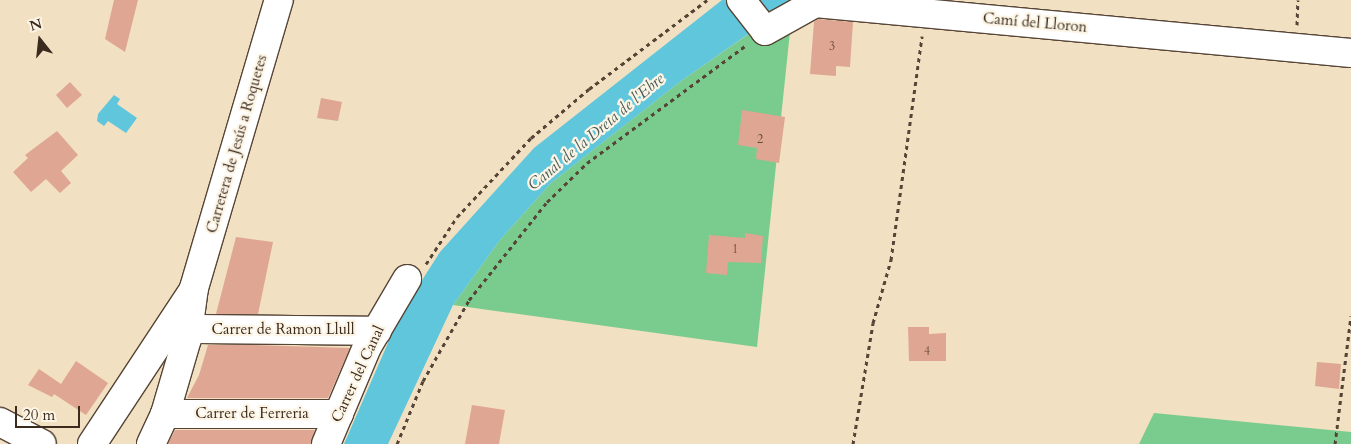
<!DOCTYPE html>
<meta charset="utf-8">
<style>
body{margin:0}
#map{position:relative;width:1351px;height:444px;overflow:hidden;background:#f1e0c1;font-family:Cardo,serif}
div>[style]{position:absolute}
.green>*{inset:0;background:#79cc8e}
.water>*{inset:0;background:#5fc6dc}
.building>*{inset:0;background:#dfa793}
.path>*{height:3px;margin-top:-1.5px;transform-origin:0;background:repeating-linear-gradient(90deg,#564536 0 4px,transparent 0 8px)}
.roads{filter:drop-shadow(1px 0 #564536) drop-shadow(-1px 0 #564536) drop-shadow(0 1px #564536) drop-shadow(0 -1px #564536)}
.minor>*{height:28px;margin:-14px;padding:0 14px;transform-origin:14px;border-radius:14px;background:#fff}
span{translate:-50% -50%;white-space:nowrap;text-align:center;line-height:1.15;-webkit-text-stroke:4.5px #fcf5e5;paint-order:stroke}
.number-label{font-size:12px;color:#64493b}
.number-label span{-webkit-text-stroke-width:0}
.street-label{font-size:15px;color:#3b2a1e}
.water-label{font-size:16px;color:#465957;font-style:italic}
.north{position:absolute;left:15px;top:15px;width:50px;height:50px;-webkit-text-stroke:4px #fcf5e5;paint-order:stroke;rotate:344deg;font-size:14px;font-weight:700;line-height:20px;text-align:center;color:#3b2a1e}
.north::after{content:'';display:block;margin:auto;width:18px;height:22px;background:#3b2a1e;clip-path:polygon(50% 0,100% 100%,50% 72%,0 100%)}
.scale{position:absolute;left:15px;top:406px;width:65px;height:22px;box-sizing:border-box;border:2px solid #3b2a1e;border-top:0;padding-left:6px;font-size:15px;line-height:18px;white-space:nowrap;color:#3b2a1e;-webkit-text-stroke:4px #fcf5e5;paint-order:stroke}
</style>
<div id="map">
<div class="green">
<div style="clip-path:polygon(793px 3px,757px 347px,453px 305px,500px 240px,551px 183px,681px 81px)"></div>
<div style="clip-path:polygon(1154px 413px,1351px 432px,1351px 444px,1139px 444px)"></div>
</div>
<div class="water">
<div style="clip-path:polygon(722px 0,797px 0,681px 81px,551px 183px,500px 240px,453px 305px,388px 444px,344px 444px,401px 313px,440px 252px,534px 148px)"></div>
<div style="clip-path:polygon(114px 95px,120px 99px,117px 104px,137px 118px,126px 133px,108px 121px,104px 126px,97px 121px,98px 114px)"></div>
</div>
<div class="building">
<div style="clip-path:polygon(114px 0,138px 0,125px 52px,105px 39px)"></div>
<div style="clip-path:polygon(818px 19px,853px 22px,850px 67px,836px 66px,836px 76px,810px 74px,814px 22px)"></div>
<div style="clip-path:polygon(70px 82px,82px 95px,67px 108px,56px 95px)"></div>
<div style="clip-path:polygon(321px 98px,342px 102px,338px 121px,317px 118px)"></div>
<div style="clip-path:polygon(742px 110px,785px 117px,779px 163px,756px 159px,757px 148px,738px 145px)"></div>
<div style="clip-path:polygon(57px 131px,78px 155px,61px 171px,71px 183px,60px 193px,46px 179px,31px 192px,13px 172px,28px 158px,25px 155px)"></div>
<div style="clip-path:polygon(745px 233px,763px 236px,761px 263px,728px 262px,727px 275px,706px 273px,709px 235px,745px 238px)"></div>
<div style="clip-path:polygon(236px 237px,273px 242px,258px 314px,216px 314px)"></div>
<div style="clip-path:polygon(908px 327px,929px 327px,929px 334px,946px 333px,946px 361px,909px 361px)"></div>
<div style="clip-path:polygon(208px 345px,254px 345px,350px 348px,328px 398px,187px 398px,199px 375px)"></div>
<div style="clip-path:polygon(76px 361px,108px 383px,86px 415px,54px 394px,57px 390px,52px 397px,28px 385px,39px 369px,61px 384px)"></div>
<div style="clip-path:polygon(1317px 362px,1341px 364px,1339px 389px,1315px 386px)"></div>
<div style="clip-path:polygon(472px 405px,505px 410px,499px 444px,465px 444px)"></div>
<div style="clip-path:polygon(175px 430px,315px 430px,311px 444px,168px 444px)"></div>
</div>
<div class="path">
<div style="left:1297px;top:25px;width:25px;rotate:-88deg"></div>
<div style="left:426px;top:264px;width:56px;rotate:-56.6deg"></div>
<div style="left:457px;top:217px;width:108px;rotate:-46.9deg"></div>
<div style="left:531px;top:138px;width:76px;rotate:-40.2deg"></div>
<div style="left:589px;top:89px;width:148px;rotate:-37deg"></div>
<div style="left:397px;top:444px;width:68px;rotate:-67.6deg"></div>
<div style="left:423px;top:381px;width:93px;rotate:-60.4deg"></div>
<div style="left:469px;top:300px;width:125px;rotate:-51.5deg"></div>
<div style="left:547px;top:202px;width:56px;rotate:-44.3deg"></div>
<div style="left:587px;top:163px;width:197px;rotate:-36.5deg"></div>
<div style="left:853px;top:444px;width:123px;rotate:-80.6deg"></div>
<div style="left:873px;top:323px;width:66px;rotate:-74.1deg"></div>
<div style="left:891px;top:260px;width:226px;rotate:-82.1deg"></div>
<div style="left:1335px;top:444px;width:129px;rotate:-82.9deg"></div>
</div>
<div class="roads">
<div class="minor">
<div style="left:741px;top:0;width:39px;rotate:52deg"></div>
<div style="left:765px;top:31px;width:57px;rotate:-29.2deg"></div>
<div style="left:815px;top:3px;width:538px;rotate:5.33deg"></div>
<div style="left:189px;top:329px;width:188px;rotate:0.6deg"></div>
<div style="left:165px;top:414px;width:174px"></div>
<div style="left:0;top:422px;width:47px;rotate:27.6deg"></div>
<div style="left:92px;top:444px;width:180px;rotate:-56.6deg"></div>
<div style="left:151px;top:444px;width:33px;rotate:-65deg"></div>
<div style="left:165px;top:414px;width:78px;rotate:-73.7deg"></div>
<div style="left:187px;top:339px;width:51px;rotate:-82.2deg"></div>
<div style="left:194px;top:288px;width:300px;rotate:-73.6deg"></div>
<div style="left:326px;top:444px;width:105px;rotate:-67.1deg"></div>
<div style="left:367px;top:347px;width:79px;rotate:-59.5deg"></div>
</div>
</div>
<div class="number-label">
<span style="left:832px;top:47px">3</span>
<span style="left:760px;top:140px">2</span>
<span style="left:735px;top:250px">1</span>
<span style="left:927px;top:352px">4</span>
</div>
<div class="street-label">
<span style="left:1035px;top:23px;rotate:5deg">Camí del Lloron</span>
<span style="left:237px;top:144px;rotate:-74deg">Carretera de Jesús a Roquetes</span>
<span style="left:283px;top:330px">Carrer de Ramon Llull</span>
<span style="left:358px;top:374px;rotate:-65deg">Carrer del Canal</span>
<span style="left:252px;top:414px">Carrer de Ferreria</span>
</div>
<div class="water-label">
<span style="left:596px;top:132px;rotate:-40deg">Canal de la Dreta de l'Ebre</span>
</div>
<div class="north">N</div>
<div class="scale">20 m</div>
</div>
